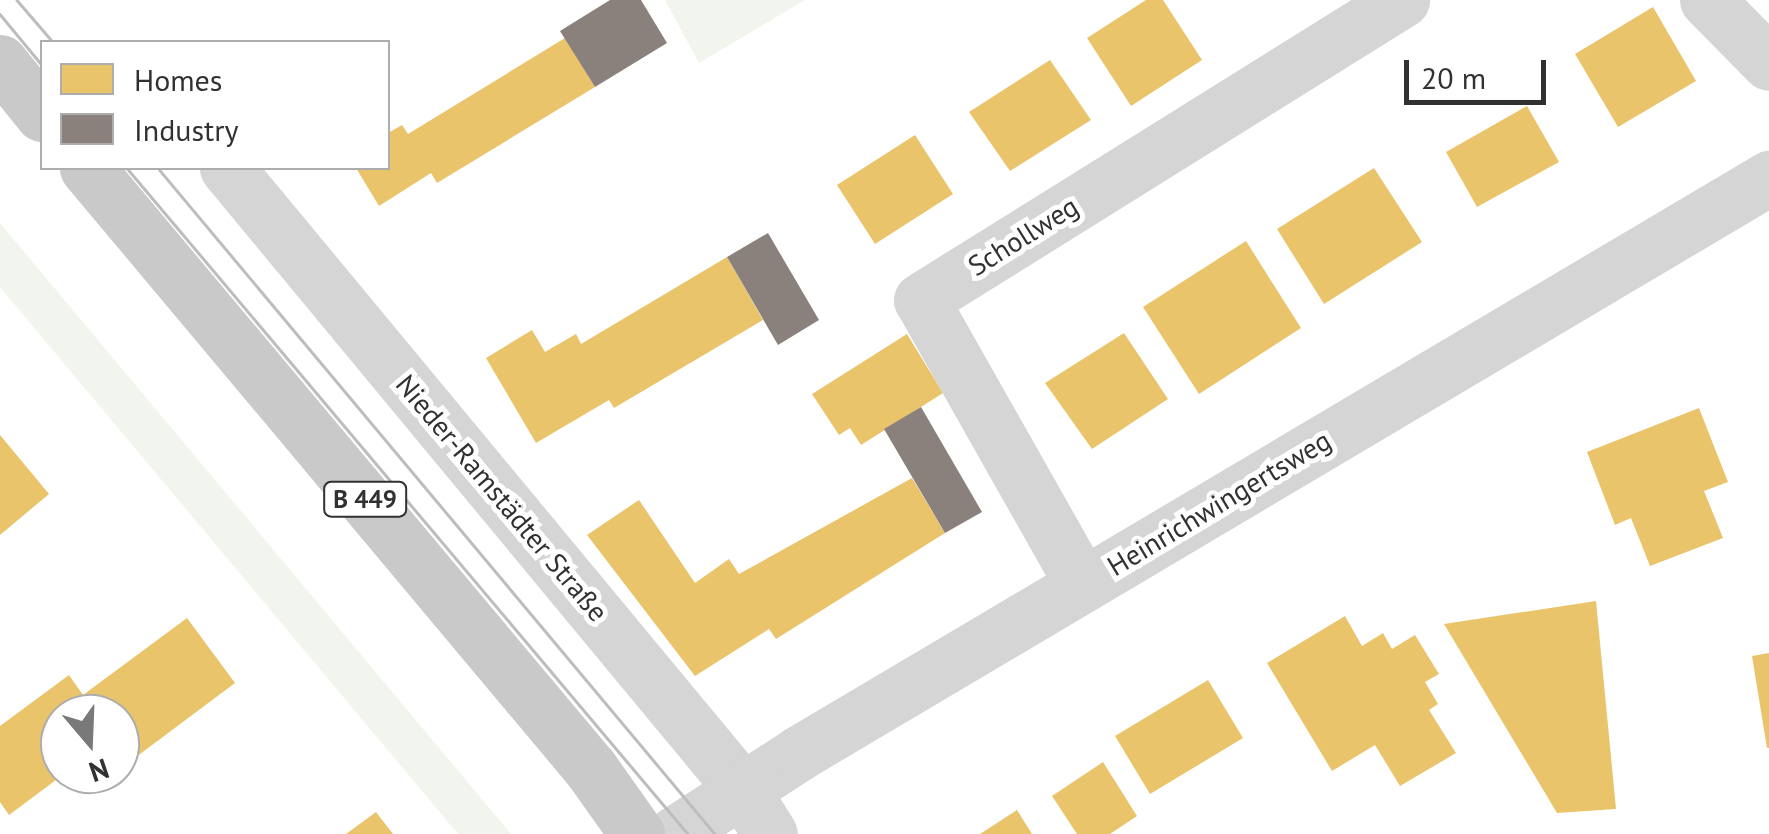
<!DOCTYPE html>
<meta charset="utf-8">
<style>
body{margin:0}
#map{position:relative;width:1769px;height:834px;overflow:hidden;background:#fff;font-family:"PT Sans",sans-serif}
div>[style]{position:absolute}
.green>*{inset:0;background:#f1f5ed}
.homes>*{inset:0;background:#e9c46a}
.industry>*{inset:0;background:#8a817c}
.minor>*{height:55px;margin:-27.5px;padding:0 27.5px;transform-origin:27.5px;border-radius:27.5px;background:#d5d5d5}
.major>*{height:55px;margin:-27.5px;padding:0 27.5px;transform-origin:27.5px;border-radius:27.5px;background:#c9c9c9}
.tram>*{height:2.5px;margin:-1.25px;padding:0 1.25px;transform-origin:1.25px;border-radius:1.25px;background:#bdbdbd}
span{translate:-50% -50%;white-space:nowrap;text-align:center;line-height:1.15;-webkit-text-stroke:10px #fff;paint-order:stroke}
.shield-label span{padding:2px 8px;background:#fff;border:2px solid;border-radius:8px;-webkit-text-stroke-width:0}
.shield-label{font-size:25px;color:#313131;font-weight:700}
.street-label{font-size:28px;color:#313131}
.legend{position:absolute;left:40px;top:40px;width:350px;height:130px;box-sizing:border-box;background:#fff;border:2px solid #adadad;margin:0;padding:12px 18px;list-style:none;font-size:30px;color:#313131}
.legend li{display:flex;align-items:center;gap:20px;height:50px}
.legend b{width:50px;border:2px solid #adadad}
.north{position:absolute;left:40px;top:694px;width:100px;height:100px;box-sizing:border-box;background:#fff;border:2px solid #adadad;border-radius:50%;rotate:161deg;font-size:28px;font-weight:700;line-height:40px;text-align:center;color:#313131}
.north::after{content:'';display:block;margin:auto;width:35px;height:45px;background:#797979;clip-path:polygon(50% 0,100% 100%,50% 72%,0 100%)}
.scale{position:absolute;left:1404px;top:60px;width:142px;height:45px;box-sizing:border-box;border:5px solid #313131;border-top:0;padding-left:12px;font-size:30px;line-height:35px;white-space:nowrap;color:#313131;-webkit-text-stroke:8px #fff;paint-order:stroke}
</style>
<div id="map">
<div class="green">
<div style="clip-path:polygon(665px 0,805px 0,699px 63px)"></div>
<div style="clip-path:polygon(0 223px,511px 834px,458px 834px,0 287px)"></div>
</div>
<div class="homes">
<div style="clip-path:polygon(1146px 0,1163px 0,1202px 60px,1131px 106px,1087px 38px)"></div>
<div style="clip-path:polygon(1653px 7px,1696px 81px,1618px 127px,1575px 54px)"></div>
<div style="clip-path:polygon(565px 38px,595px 87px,437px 183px,431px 173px,379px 206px,356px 168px,388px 168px,388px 133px,402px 125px,408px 134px)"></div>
<div style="clip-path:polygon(1050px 60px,1091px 120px,1010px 171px,969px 112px)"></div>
<div style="clip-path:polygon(1527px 106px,1559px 162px,1477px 207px,1446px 152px)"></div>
<div style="clip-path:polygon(915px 135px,953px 194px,875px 244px,837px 185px)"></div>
<div style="clip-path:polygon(1374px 168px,1422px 242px,1324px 304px,1277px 229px)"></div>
<div style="clip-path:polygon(1246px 241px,1301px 328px,1199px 394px,1143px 307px)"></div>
<div style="clip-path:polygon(727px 257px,763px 320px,614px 408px,609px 400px,536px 443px,486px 358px,532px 330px,545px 352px,576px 334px,581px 344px)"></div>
<div style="clip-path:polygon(1124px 333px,1168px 399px,1092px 449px,1045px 383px)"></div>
<div style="clip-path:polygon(907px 334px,943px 393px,861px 445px,850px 428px,839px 435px,812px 394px)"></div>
<div style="clip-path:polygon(1699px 408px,1728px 482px,1704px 491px,1723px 538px,1650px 566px,1631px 518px,1615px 525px,1587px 452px)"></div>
<div style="clip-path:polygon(0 435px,49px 494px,0 535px)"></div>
<div style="clip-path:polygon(912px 478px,945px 533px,776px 639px,769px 629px,695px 676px,587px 535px,639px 500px,695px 583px,729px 559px,739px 574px)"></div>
<div style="clip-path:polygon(1596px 601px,1616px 809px,1557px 813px,1444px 624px)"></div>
<div style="clip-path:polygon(1345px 616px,1362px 646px,1383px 633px,1392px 649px,1415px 635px,1439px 674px,1425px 682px,1438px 704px,1429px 710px,1456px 753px,1400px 786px,1375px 745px,1332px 771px,1267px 663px)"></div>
<div style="clip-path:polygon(187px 618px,235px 683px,132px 760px,120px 744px,120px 714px,60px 714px,64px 774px,9px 815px,0 802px,0 726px,69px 675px,83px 695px)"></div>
<div style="clip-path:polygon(1769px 653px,1769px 748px,1767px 748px,1752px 656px)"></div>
<div style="clip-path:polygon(1208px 680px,1243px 738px,1150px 794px,1115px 736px)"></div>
<div style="clip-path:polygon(1103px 762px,1137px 816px,1110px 834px,1077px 834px,1052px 796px)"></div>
<div style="clip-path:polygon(1017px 810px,1032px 834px,980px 834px)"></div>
<div style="clip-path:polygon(376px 812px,393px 834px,346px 834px)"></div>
</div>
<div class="industry">
<div style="clip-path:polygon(610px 0,641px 0,667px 43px,595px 87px,560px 31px)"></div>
<div style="clip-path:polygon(768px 233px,819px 320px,778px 345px,727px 257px)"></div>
<div style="clip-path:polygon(921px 407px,982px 512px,945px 533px,884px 429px)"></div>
</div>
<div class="minor">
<div style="left:1707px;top:0;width:88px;rotate:45.5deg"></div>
<div style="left:227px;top:168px;width:805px;rotate:50.34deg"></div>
<div style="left:741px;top:788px;width:54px;rotate:57.8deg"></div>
<div style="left:1082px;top:584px;width:326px;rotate:-119.5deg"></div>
<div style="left:921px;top:300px;width:567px;rotate:-31.95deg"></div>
<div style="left:674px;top:834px;width:149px;rotate:-32.9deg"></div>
<div style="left:799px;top:753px;width:1128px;rotate:-30.66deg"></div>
</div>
<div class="major">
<div style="left:0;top:62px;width:67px;rotate:51.1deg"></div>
<div style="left:87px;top:168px;width:784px;rotate:50.02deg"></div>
<div style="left:591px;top:769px;width:80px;rotate:54.7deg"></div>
</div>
<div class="tram">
<div style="left:17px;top:0;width:55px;rotate:49.4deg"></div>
<div style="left:0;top:14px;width:66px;rotate:50.5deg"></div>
<div style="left:127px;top:168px;width:871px;rotate:49.89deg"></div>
<div style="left:158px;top:168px;width:868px;rotate:50.09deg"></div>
</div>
<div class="shield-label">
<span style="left:365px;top:499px">B 449</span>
</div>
<div class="street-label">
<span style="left:1023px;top:236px;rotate:-32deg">Schollweg</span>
<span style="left:502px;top:498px;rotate:50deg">Nieder-Ramstädter Straße</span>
<span style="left:1219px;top:503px;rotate:-31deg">Heinrichwingertsweg</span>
</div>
<ul class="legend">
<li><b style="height:28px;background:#e9c46a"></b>Homes</li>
<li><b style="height:28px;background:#8a817c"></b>Industry</li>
</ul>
<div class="north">N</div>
<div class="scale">20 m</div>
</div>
